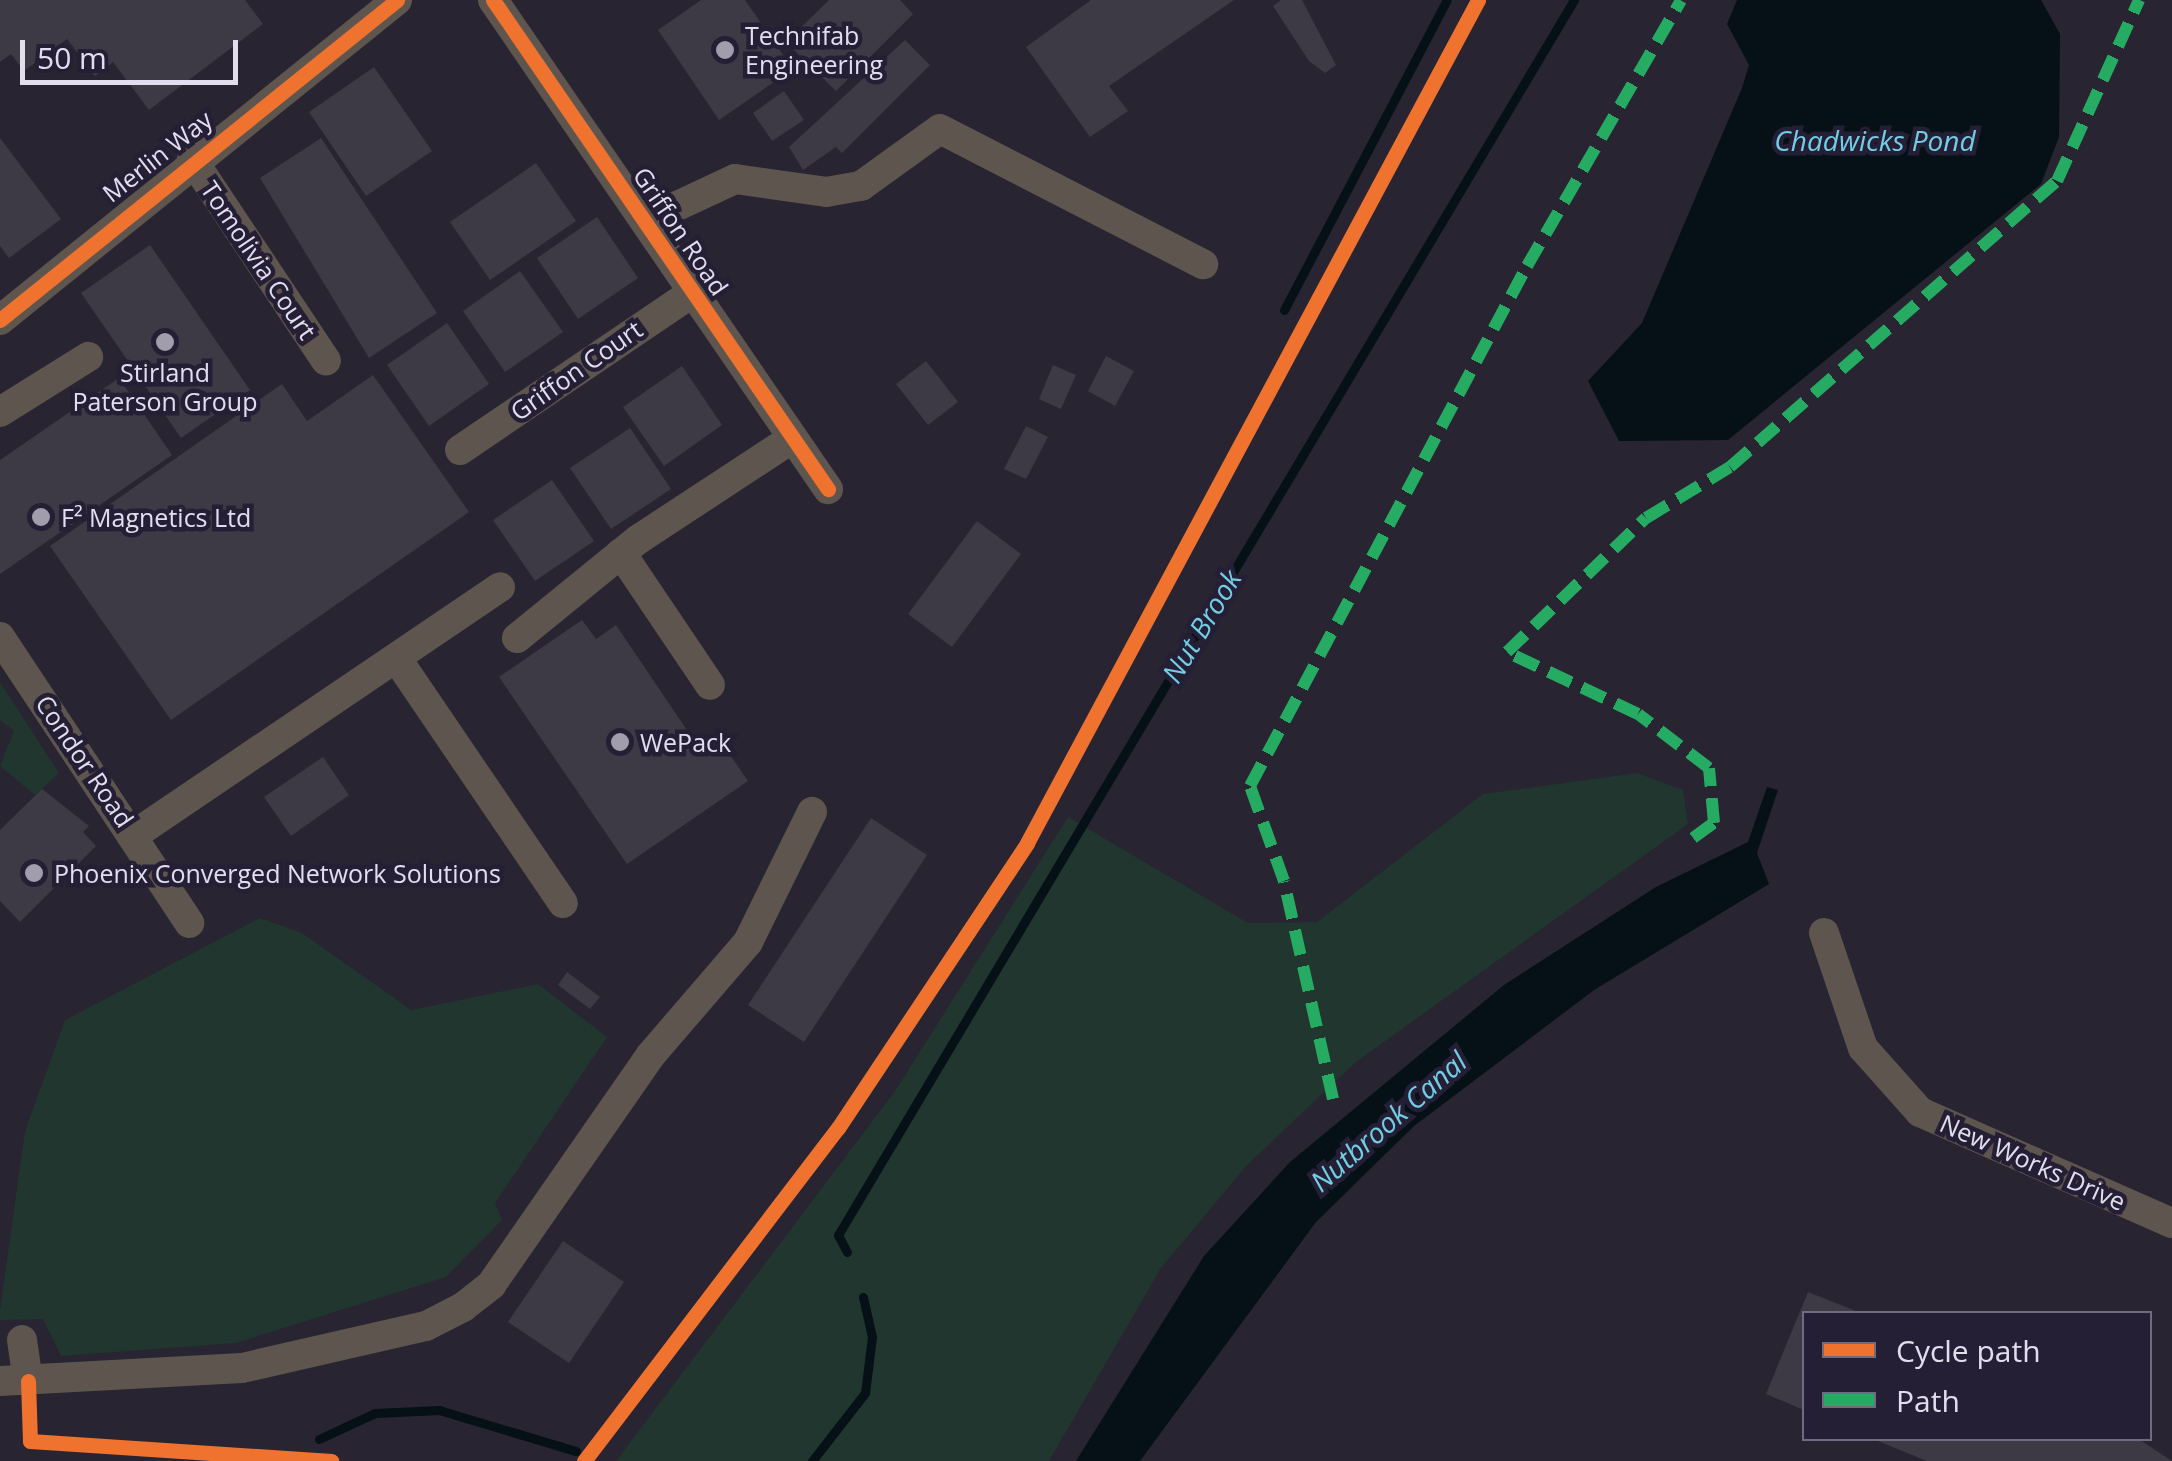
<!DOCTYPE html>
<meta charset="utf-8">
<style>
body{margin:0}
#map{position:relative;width:2172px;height:1461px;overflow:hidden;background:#282431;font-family:"Open Sans",sans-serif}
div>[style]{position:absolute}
.green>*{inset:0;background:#20362e}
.water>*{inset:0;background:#051116}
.stream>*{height:9px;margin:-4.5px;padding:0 4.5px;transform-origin:4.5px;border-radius:4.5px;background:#051116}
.building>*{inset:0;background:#3d3a45}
.minor>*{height:30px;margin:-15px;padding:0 15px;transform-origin:15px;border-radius:15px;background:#5d554e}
.quiet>*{height:12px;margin-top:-6px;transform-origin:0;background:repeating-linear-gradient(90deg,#26ab63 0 25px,transparent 0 37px)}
.cycleway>*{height:15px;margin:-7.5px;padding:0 7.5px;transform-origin:7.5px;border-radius:7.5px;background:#ef722f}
.dots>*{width:28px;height:28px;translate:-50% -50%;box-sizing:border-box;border:5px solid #251f36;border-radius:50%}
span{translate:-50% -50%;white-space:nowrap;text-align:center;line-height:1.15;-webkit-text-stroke:9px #251f36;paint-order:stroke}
.poi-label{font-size:25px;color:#e2deee}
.left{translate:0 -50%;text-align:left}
.street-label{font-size:25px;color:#e2deee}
.water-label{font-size:28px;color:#72cee5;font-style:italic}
.legend{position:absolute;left:1802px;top:1311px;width:350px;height:130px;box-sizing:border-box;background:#251f36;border:2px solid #716b80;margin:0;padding:12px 18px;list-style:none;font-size:30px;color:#e2deee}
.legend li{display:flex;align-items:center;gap:20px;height:50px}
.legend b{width:50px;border:2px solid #716b80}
.scale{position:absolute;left:20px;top:40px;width:218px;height:45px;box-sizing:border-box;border:5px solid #e2deee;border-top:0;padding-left:12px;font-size:30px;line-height:35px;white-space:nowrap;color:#e2deee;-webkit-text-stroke:8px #251f36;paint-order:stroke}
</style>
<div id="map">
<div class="green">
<div style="clip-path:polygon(0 682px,59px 773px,35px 795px,0 766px,14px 731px,0 720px)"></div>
<div style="clip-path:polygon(1637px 773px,1683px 790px,1688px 824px,1356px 1062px,1247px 1165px,1161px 1268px,1049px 1461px,616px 1461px,895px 1091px,1068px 817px,1248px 923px,1317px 922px,1483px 794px)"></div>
<div style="clip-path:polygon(260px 918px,302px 933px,411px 1010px,538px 984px,607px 1037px,495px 1203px,502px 1220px,446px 1277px,236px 1343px,61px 1356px,43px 1319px,0 1320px,0 1310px,25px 1131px,65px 1020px)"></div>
</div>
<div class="water">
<div style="clip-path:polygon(1737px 0,2041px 0,2060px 34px,2059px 137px,2041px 184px,1728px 440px,1619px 441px,1588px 381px,1642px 323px,1742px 88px,1749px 65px,1727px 24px)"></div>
<div style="clip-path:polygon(1767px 787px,1778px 790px,1757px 853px,1769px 884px,1594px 990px,1414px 1126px,1316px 1222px,1140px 1461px,1076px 1461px,1204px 1256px,1290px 1162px,1504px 985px,1656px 887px,1748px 842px)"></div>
</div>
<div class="stream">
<div style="left:1284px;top:310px;width:350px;rotate:-62.3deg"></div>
<div style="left:847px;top:1252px;width:19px;rotate:-118deg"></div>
<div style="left:838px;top:1235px;width:1438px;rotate:-59.21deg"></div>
<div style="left:319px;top:1439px;width:62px;rotate:-24.9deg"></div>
<div style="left:375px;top:1413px;width:64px;rotate:-2.7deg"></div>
<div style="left:439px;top:1410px;width:143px;rotate:16.7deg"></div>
<div style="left:812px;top:1461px;width:86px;rotate:-52.1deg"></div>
<div style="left:865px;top:1393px;width:56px;rotate:-82.9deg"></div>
<div style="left:872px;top:1337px;width:41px;rotate:-102.7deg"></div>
</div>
<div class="building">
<div style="clip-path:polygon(0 0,245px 0,263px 24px,149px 110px,113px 62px,95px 76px,67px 39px,24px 71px,11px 54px,0 62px)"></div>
<div style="clip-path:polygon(701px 0,745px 0,793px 69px,719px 120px,658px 30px)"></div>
<div style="clip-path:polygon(829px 0,900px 0,913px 14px,836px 91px,786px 42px)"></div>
<div style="clip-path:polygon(1091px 0,1234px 0,1109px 86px,1128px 111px,1090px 137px,1026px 47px)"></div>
<div style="clip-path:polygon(1281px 0,1302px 0,1336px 65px,1325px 73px,1309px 61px,1273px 6px)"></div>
<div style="clip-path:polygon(905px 40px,930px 65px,842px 153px,836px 147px,803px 170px,789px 147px)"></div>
<div style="clip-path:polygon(374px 67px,432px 151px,366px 196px,309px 112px)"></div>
<div style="clip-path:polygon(784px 91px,804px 120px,772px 141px,753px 113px)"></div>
<div style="clip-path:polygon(0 138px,61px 219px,9px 258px,0 246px)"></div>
<div style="clip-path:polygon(321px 138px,437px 313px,369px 358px,260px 178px)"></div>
<div style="clip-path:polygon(536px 163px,576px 221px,490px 280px,450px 222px)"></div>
<div style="clip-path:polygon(597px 217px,638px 278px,578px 319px,537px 258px)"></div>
<div style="clip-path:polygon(150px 245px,250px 390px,181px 438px,81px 293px)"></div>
<div style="clip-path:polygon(520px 271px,563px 332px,505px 372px,463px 311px)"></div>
<div style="clip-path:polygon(447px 323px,489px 384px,429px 426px,387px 365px)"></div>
<div style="clip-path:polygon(1106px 356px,1134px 371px,1115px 406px,1088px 391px)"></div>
<div style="clip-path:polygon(926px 361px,958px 402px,928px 425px,896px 384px)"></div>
<div style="clip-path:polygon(1053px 365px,1076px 375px,1061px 409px,1039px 399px)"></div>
<div style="clip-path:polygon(682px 366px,722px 425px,664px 466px,623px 407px)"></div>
<div style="clip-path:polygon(373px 375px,469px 512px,171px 720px,50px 546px,282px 384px,307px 421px)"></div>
<div style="clip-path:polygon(119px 378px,172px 455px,0 574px,0 460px)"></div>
<div style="clip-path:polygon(1026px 426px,1048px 437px,1026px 479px,1004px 469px)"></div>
<div style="clip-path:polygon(630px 428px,671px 489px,611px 529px,570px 468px)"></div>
<div style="clip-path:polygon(552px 480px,594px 541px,535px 581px,493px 520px)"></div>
<div style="clip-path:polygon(977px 521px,1021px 554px,952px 647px,908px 614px)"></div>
<div style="clip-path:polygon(582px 620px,596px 639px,616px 625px,699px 748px,717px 736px,748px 781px,627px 864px,499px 677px)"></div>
<div style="clip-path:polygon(323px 757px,349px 795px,291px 836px,264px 797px)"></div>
<div style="clip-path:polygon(42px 789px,89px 826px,83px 832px,96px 846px,20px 922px,0 901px,0 830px)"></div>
<div style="clip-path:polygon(871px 818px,927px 855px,804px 1042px,748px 1005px)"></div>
<div style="clip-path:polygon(567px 972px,600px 997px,590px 1009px,558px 985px)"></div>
<div style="clip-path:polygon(563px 1241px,624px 1282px,569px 1363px,508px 1322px)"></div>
<div style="clip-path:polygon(1808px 1292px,1861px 1313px,1804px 1314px,1804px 1410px,1766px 1394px)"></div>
<div style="clip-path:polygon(2137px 1438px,2172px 1461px,1927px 1461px,1873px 1439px)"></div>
</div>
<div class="minor">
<div style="left:493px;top:0;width:593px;rotate:55.59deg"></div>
<div style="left:192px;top:159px;width:242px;rotate:56.4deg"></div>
<div style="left:645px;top:221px;width:99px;rotate:-25deg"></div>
<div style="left:735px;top:179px;width:92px;rotate:8.1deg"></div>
<div style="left:826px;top:192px;width:36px;rotate:-10deg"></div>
<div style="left:861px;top:186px;width:97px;rotate:-35.8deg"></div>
<div style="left:940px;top:129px;width:296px;rotate:27.2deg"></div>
<div style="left:0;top:320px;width:510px;rotate:-38.87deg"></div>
<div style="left:0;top:412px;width:104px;rotate:-32deg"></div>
<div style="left:460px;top:450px;width:282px;rotate:-34.1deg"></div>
<div style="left:621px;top:553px;width:159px;rotate:56deg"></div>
<div style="left:0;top:637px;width:343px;rotate:56.5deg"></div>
<div style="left:517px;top:638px;width:157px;rotate:-39.1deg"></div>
<div style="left:639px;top:539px;width:184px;rotate:-33.3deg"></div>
<div style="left:397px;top:659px;width:295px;rotate:55.8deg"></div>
<div style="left:134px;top:835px;width:442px;rotate:-34.1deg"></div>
<div style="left:1824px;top:933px;width:121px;rotate:71.3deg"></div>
<div style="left:1863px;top:1048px;width:86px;rotate:48.3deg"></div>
<div style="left:1920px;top:1112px;width:275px;rotate:23.8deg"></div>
<div style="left:22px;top:1340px;width:41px;rotate:81.7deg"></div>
<div style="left:0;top:1381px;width:242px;rotate:-3.1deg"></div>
<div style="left:242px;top:1368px;width:189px;rotate:-12.9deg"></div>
<div style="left:426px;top:1326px;width:42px;rotate:-27.2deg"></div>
<div style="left:463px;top:1307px;width:36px;rotate:-38deg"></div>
<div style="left:491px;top:1285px;width:279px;rotate:-55.2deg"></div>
<div style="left:650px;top:1056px;width:150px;rotate:-49.3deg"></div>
<div style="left:748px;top:942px;width:145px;rotate:-63.8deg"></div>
</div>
<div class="quiet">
<div style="left:1693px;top:838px;width:26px;rotate:-36deg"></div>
<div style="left:1714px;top:823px;width:55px;rotate:-95.2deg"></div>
<div style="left:1709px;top:768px;width:89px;rotate:-142.7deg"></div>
<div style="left:1638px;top:714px;width:145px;rotate:-154.7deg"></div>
<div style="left:1507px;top:652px;width:193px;rotate:-44deg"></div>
<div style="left:1646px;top:518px;width:98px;rotate:-31.3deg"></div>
<div style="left:1730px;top:467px;width:434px;rotate:-41.2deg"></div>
<div style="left:2057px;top:181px;width:199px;rotate:-65.6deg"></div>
<div style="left:1333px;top:1099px;width:223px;rotate:-102.7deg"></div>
<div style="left:1284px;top:881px;width:101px;rotate:-109.7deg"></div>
<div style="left:1250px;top:786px;width:589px;rotate:-61.96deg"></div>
<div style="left:1527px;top:266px;width:307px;rotate:-59.9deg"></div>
</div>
<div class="cycleway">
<div style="left:493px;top:0;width:593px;rotate:55.59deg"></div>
<div style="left:0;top:320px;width:510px;rotate:-38.87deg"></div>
<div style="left:28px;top:1381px;width:60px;rotate:88.1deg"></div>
<div style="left:30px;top:1441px;width:302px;rotate:3.8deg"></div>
<div style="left:584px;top:1461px;width:419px;rotate:-52.7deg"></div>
<div style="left:838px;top:1128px;width:342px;rotate:-56.4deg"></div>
<div style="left:1027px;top:843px;width:956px;rotate:-61.85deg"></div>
</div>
<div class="dots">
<div style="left:725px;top:50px;background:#a19dac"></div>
<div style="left:165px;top:342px;background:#a19dac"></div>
<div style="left:41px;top:517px;background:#a19dac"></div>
<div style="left:620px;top:742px;background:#a19dac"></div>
<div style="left:34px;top:873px;background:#a19dac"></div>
</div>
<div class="poi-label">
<span class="left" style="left:745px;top:50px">Technifab<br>Engineering</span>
<span style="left:165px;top:387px">Stirland<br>Paterson Group</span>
<span class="left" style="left:61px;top:517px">F² Magnetics Ltd</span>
<span class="left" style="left:640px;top:742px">WePack</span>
<span class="left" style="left:54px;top:873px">Phoenix Converged Network Solutions</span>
</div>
<div class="street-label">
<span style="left:157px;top:156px;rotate:-38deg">Merlin Way</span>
<span style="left:681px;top:231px;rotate:56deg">Griffon Road</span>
<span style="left:259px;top:260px;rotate:56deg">Tomolivia Court</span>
<span style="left:576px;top:370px;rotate:-35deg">Griffon Court</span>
<span style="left:85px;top:761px;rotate:56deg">Condor Road</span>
<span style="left:2033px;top:1162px;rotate:24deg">New Works Drive</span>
</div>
<div class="water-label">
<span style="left:1875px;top:140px">Chadwicks Pond</span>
<span style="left:1201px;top:626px;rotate:-59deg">Nut Brook</span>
<span style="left:1388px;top:1121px;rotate:-41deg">Nutbrook Canal</span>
</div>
<ul class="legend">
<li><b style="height:12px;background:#ef722f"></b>Cycle path</li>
<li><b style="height:12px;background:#26ab63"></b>Path</li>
</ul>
<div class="scale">50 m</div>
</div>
